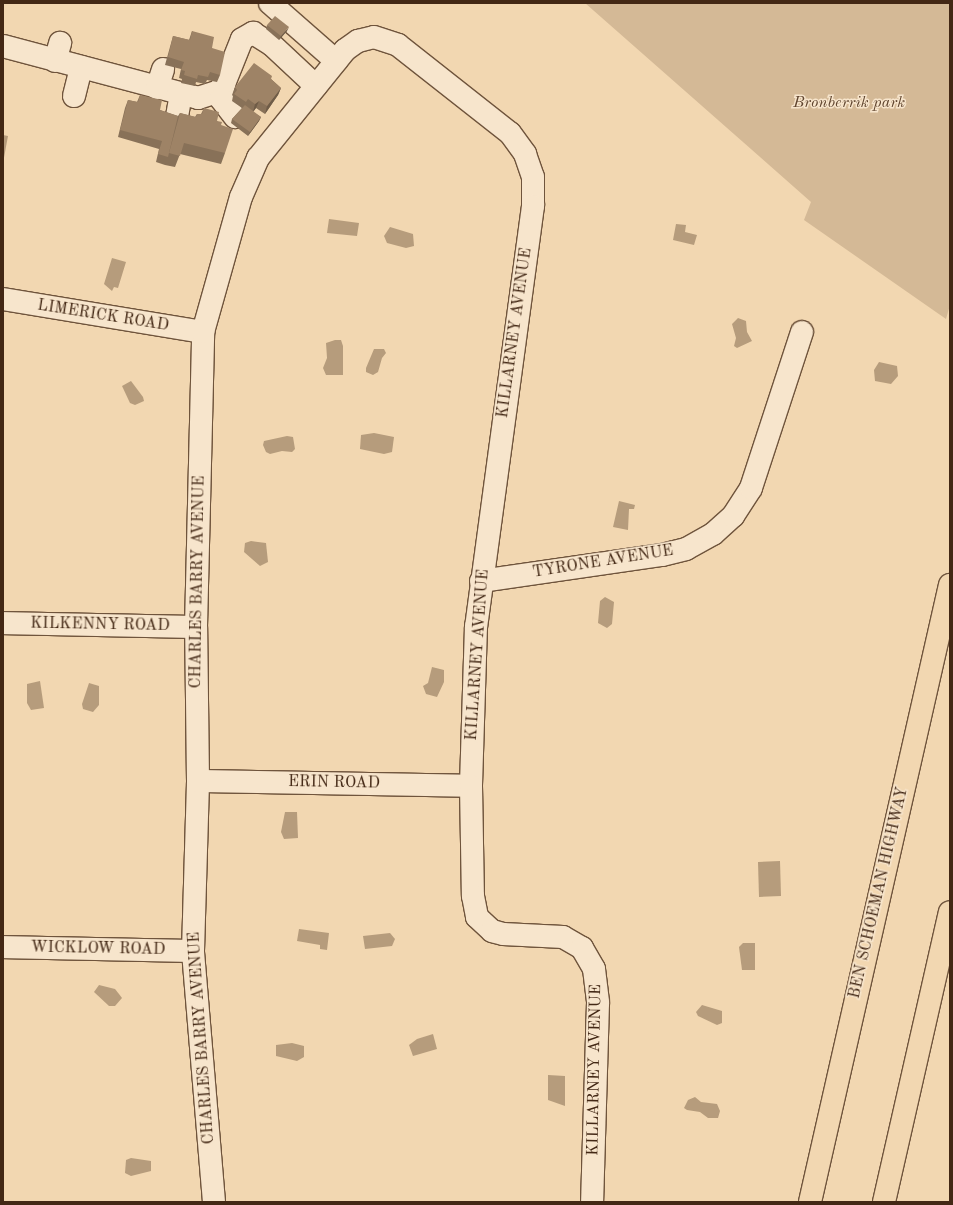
<!DOCTYPE html>
<style>
body{margin:0}
#map{position:relative;width:953px;height:1205px;overflow:hidden;background:#f2d7b1;font-family:"Old Standard TT",serif}
div>[style]{position:absolute}
.green>*{inset:0;background:#d4b996}
.water>*{inset:0;background:#b69c7c}
.roads{filter:drop-shadow(1px 0 #6f543c) drop-shadow(-1px 0 #6f543c) drop-shadow(0 1px #6f543c) drop-shadow(0 -1px #6f543c)}
.street>*{height:22px;margin:-11px;padding:0 11px;transform-origin:11px;border-radius:11px;background:#f7e5cc}
.highway>*{height:22px;margin:-11px;padding:0 11px;transform-origin:11px;border-radius:11px;background:#f2d7b1}
.wall>*{inset:0;background:#887158}
.shaded-wall>*{inset:0;background:#6f5c47}
.building>*{inset:0;background:#9e8366}
span{translate:-50% -50%;white-space:nowrap;text-align:center;line-height:1.15;-webkit-text-stroke:3px #f7e5cc;paint-order:stroke}
.park-label{font-size:16px;color:#60452f;font-style:italic}
.street-label{font-size:16px;color:#432815}
.frame{position:absolute;inset:0;border:4px solid #432815;pointer-events:none}
</style>
<div id="map">
<div class="green">
<div style="clip-path:polygon(585px 3px,950px 3px,950px 305px,946px 319px,804px 220px,811px 202px)"></div>
</div>
<div class="water">
<div style="clip-path:polygon(3px 135px,8px 136px,3px 163px)"></div>
<div style="clip-path:polygon(329px 219px,359px 223px,357px 236px,327px 233px)"></div>
<div style="clip-path:polygon(676px 224px,686px 225px,685px 232px,697px 235px,694px 245px,673px 240px)"></div>
<div style="clip-path:polygon(390px 227px,413px 234px,414px 246px,406px 248px,387px 243px,384px 236px)"></div>
<div style="clip-path:polygon(112px 258px,126px 262px,118px 288px,114px 287px,112px 291px,104px 284px)"></div>
<div style="clip-path:polygon(738px 318px,746px 321px,747px 332px,752px 341px,737px 348px,734px 346px,736px 338px,732px 324px)"></div>
<div style="clip-path:polygon(335px 340px,341px 340px,343px 346px,343px 375px,326px 375px,323px 368px,327px 358px,326px 343px)"></div>
<div style="clip-path:polygon(374px 349px,384px 349px,386px 353px,382px 358px,378px 372px,373px 375px,366px 372px,366px 368px)"></div>
<div style="clip-path:polygon(879px 362px,897px 366px,898px 376px,891px 384px,875px 381px,874px 370px)"></div>
<div style="clip-path:polygon(131px 381px,143px 397px,144px 401px,135px 405px,130px 403px,122px 386px)"></div>
<div style="clip-path:polygon(374px 433px,394px 437px,392px 452px,384px 454px,360px 449px,361px 435px)"></div>
<div style="clip-path:polygon(287px 436px,293px 437px,295px 449px,292px 452px,282px 451px,270px 454px,266px 452px,263px 445px,264px 441px)"></div>
<div style="clip-path:polygon(619px 501px,635px 505px,634px 509px,629px 509px,628px 530px,613px 527px)"></div>
<div style="clip-path:polygon(251px 541px,266px 543px,268px 562px,260px 566px,244px 552px,245px 543px)"></div>
<div style="clip-path:polygon(605px 597px,614px 602px,612px 624px,607px 628px,598px 623px,600px 601px)"></div>
<div style="clip-path:polygon(432px 667px,444px 670px,444px 682px,437px 697px,426px 694px,423px 686px,428px 683px)"></div>
<div style="clip-path:polygon(40px 681px,44px 708px,31px 710px,27px 703px,27px 684px)"></div>
<div style="clip-path:polygon(89px 683px,99px 686px,99px 705px,93px 712px,83px 709px,82px 704px)"></div>
<div style="clip-path:polygon(285px 812px,297px 812px,298px 838px,284px 839px,281px 832px)"></div>
<div style="clip-path:polygon(780px 861px,781px 896px,759px 897px,758px 862px)"></div>
<div style="clip-path:polygon(299px 929px,329px 933px,327px 950px,320px 949px,320px 945px,297px 941px)"></div>
<div style="clip-path:polygon(390px 933px,395px 939px,392px 946px,365px 949px,363px 936px)"></div>
<div style="clip-path:polygon(743px 943px,755px 943px,755px 970px,742px 970px,739px 947px)"></div>
<div style="clip-path:polygon(99px 985px,115px 989px,119px 994px,122px 998px,115px 1006px,109px 1006px,94px 992px)"></div>
<div style="clip-path:polygon(702px 1005px,722px 1011px,722px 1023px,717px 1025px,698px 1016px,696px 1012px)"></div>
<div style="clip-path:polygon(433px 1034px,437px 1049px,413px 1056px,409px 1045px,417px 1039px)"></div>
<div style="clip-path:polygon(292px 1043px,304px 1046px,304px 1057px,297px 1061px,276px 1056px,276px 1045px)"></div>
<div style="clip-path:polygon(548px 1075px,565px 1076px,565px 1106px,548px 1100px)"></div>
<div style="clip-path:polygon(695px 1097px,701px 1102px,717px 1104px,720px 1111px,718px 1118px,708px 1118px,700px 1112px,687px 1110px,684px 1108px,688px 1100px)"></div>
<div style="clip-path:polygon(131px 1158px,151px 1161px,151px 1171px,131px 1176px,125px 1173px,126px 1160px)"></div>
</div>
<div class="roads">
<div class="street">
<div style="left:270px;top:3px;width:88px;rotate:41.3deg"></div>
<div style="left:3px;top:46px;width:202px;rotate:14.9deg"></div>
<div style="left:198px;top:98px;width:22px;rotate:-18deg"></div>
<div style="left:219px;top:91px;width:9px;rotate:-54deg"></div>
<div style="left:224px;top:84px;width:48px;rotate:-68.2deg"></div>
<div style="left:242px;top:39px;width:13px;rotate:-29deg"></div>
<div style="left:253px;top:33px;width:22px;rotate:32deg"></div>
<div style="left:272px;top:45px;width:60px;rotate:43deg"></div>
<div style="left:55px;top:61px;width:19px;rotate:-74deg"></div>
<div style="left:224px;top:84px;width:15px;rotate:101deg"></div>
<div style="left:221px;top:99px;width:23px;rotate:52deg"></div>
<div style="left:157px;top:88px;width:20px;rotate:-72deg"></div>
<div style="left:74px;top:96px;width:30px;rotate:-76deg"></div>
<div style="left:176px;top:122px;width:27px;rotate:-80deg"></div>
<div style="left:3px;top:299px;width:203px;rotate:9.4deg"></div>
<div style="left:481px;top:581px;width:183px;rotate:-8.2deg"></div>
<div style="left:662px;top:555px;width:25px;rotate:-14deg"></div>
<div style="left:686px;top:549px;width:31px;rotate:-29deg"></div>
<div style="left:713px;top:534px;width:27px;rotate:-42deg"></div>
<div style="left:733px;top:516px;width:33px;rotate:-57deg"></div>
<div style="left:751px;top:488px;width:164px;rotate:-71.9deg"></div>
<div style="left:3px;top:623px;width:193px;rotate:1.2deg"></div>
<div style="left:198px;top:781px;width:273px;rotate:1deg"></div>
<div style="left:3px;top:947px;width:190px;rotate:1.2deg"></div>
<div style="left:214px;top:1202px;width:252px;rotate:-94.8deg"></div>
<div style="left:193px;top:951px;width:170px;rotate:-88.3deg"></div>
<div style="left:198px;top:781px;width:154px;rotate:-90.7deg"></div>
<div style="left:196px;top:627px;width:295px;rotate:-88.6deg"></div>
<div style="left:203px;top:332px;width:140px;rotate:-74.3deg"></div>
<div style="left:241px;top:197px;width:43px;rotate:-66.4deg"></div>
<div style="left:258px;top:158px;width:139px;rotate:-51.1deg"></div>
<div style="left:345px;top:50px;width:16px;rotate:-35deg"></div>
<div style="left:358px;top:41px;width:16px;rotate:-14deg"></div>
<div style="left:374px;top:37px;width:25px;rotate:18deg"></div>
<div style="left:398px;top:45px;width:142px;rotate:38.2deg"></div>
<div style="left:510px;top:133px;width:26px;rotate:54deg"></div>
<div style="left:525px;top:154px;width:24px;rotate:71deg"></div>
<div style="left:533px;top:177px;width:29px;rotate:90deg"></div>
<div style="left:533px;top:206px;width:424px;rotate:97.7deg"></div>
<div style="left:476px;top:626px;width:160px;rotate:91.8deg"></div>
<div style="left:471px;top:786px;width:110px;rotate:89deg"></div>
<div style="left:473px;top:896px;width:21px;rotate:79deg"></div>
<div style="left:477px;top:917px;width:21px;rotate:43deg"></div>
<div style="left:492px;top:931px;width:11px;rotate:15deg"></div>
<div style="left:503px;top:934px;width:60px;rotate:2.9deg"></div>
<div style="left:563px;top:937px;width:22px;rotate:30deg"></div>
<div style="left:582px;top:948px;width:24px;rotate:60deg"></div>
<div style="left:594px;top:969px;width:34px;rotate:83deg"></div>
<div style="left:598px;top:1003px;width:199px;rotate:91.7deg"></div>
</div>
<div class="highway">
<div style="left:810px;top:1202px;width:633px;rotate:-77.22deg"></div>
<div style="left:884px;top:1202px;width:297px;rotate:-77.2deg"></div>
</div>
</div>
<div class="wall">
<div style="clip-path:polygon(267px 25px,287px 31px,279px 40px,266px 29px)"></div>
<div style="clip-path:polygon(192px 31px,212px 48px,220px 75px,217px 82px,207px 80px,205px 84px,196px 82px,195px 86px,181px 83px,182px 79px,179px 78px,181px 69px,165px 65px,173px 36px,189px 40px)"></div>
<div style="clip-path:polygon(271px 79px,281px 88px,278px 95px,265px 114px,256px 108px,253px 112px,261px 117px,259px 121px,248px 136px,231px 123px,232px 119px,242px 108px,232px 101px,233px 96px,232px 95px,235px 87px)"></div>
<div style="clip-path:polygon(140px 95px,160px 110px,178px 116px,180px 113px,195px 117px,197px 114px,201px 114px,204px 108px,221px 125px,225px 153px,221px 164px,180px 154px,175px 167px,165px 165px,156px 162px,159px 149px,118px 137px,125px 108px,128px 100px,137px 102px)"></div>
</div>
<div class="shaded-wall">
<div style="clip-path:polygon(289px 27px,287px 31px,279px 40px,281px 36px)"></div>
<div style="clip-path:polygon(281px 88px,278px 95px,265px 114px,267px 106px)"></div>
<div style="clip-path:polygon(259px 101px,256px 108px,253px 112px,255px 104px)"></div>
<div style="clip-path:polygon(261px 117px,259px 121px,248px 136px,250px 132px)"></div>
</div>
<div class="building">
<div style="clip-path:polygon(275px 16px,289px 27px,281px 36px,267px 25px)"></div>
<div style="clip-path:polygon(192px 31px,214px 37px,212px 48px,225px 52px,220px 75px,210px 72px,208px 77px,198px 75px,197px 79px,184px 75px,185px 71px,181px 70px,184px 62px,168px 57px,173px 36px,190px 40px)"></div>
<div style="clip-path:polygon(254px 63px,272px 76px,271px 79px,281px 88px,267px 106px,259px 101px,255px 104px,248px 99px,246px 102px,234px 94px,237px 90px,235px 87px)"></div>
<div style="clip-path:polygon(140px 95px,162px 100px,160px 110px,178px 116px,168px 157px,158px 154px,162px 141px,120px 130px,128px 100px,138px 102px)"></div>
<div style="clip-path:polygon(245px 105px,261px 117px,250px 132px,232px 119px)"></div>
<div style="clip-path:polygon(204px 108px,219px 112px,217px 121px,222px 122px,221px 125px,233px 129px,225px 153px,184px 143px,180px 156px,169px 153px,180px 113px,196px 117px,197px 114px,202px 114px)"></div>
</div>
<div class="park-label">
<span style="left:849px;top:103px">Bronberrik park</span>
</div>
<div class="street-label">
<span style="left:103px;top:316px;rotate:9deg">LIMERICK ROAD</span>
<span style="left:515px;top:333px;rotate:-82deg">KILLARNEY AVENUE</span>
<span style="left:603px;top:562px;rotate:-9deg">TYRONE AVENUE</span>
<span style="left:198px;top:582px;rotate:-89deg">CHARLES BARRY AVENUE</span>
<span style="left:100px;top:625px;rotate:1deg">KILKENNY ROAD</span>
<span style="left:478px;top:655px;rotate:-86deg">KILLARNEY AVENUE</span>
<span style="left:334px;top:783px;rotate:1deg">ERIN ROAD</span>
<span style="left:879px;top:893px;rotate:-77deg">BEN SCHOEMAN HIGHWAY</span>
<span style="left:98px;top:949px;rotate:1deg">WICKLOW ROAD</span>
<span style="left:202px;top:1038px;rotate:-94deg">CHARLES BARRY AVENUE</span>
<span style="left:595px;top:1070px;rotate:-89deg">KILLARNEY AVENUE</span>
</div>
<div class="frame"></div>
</div>
